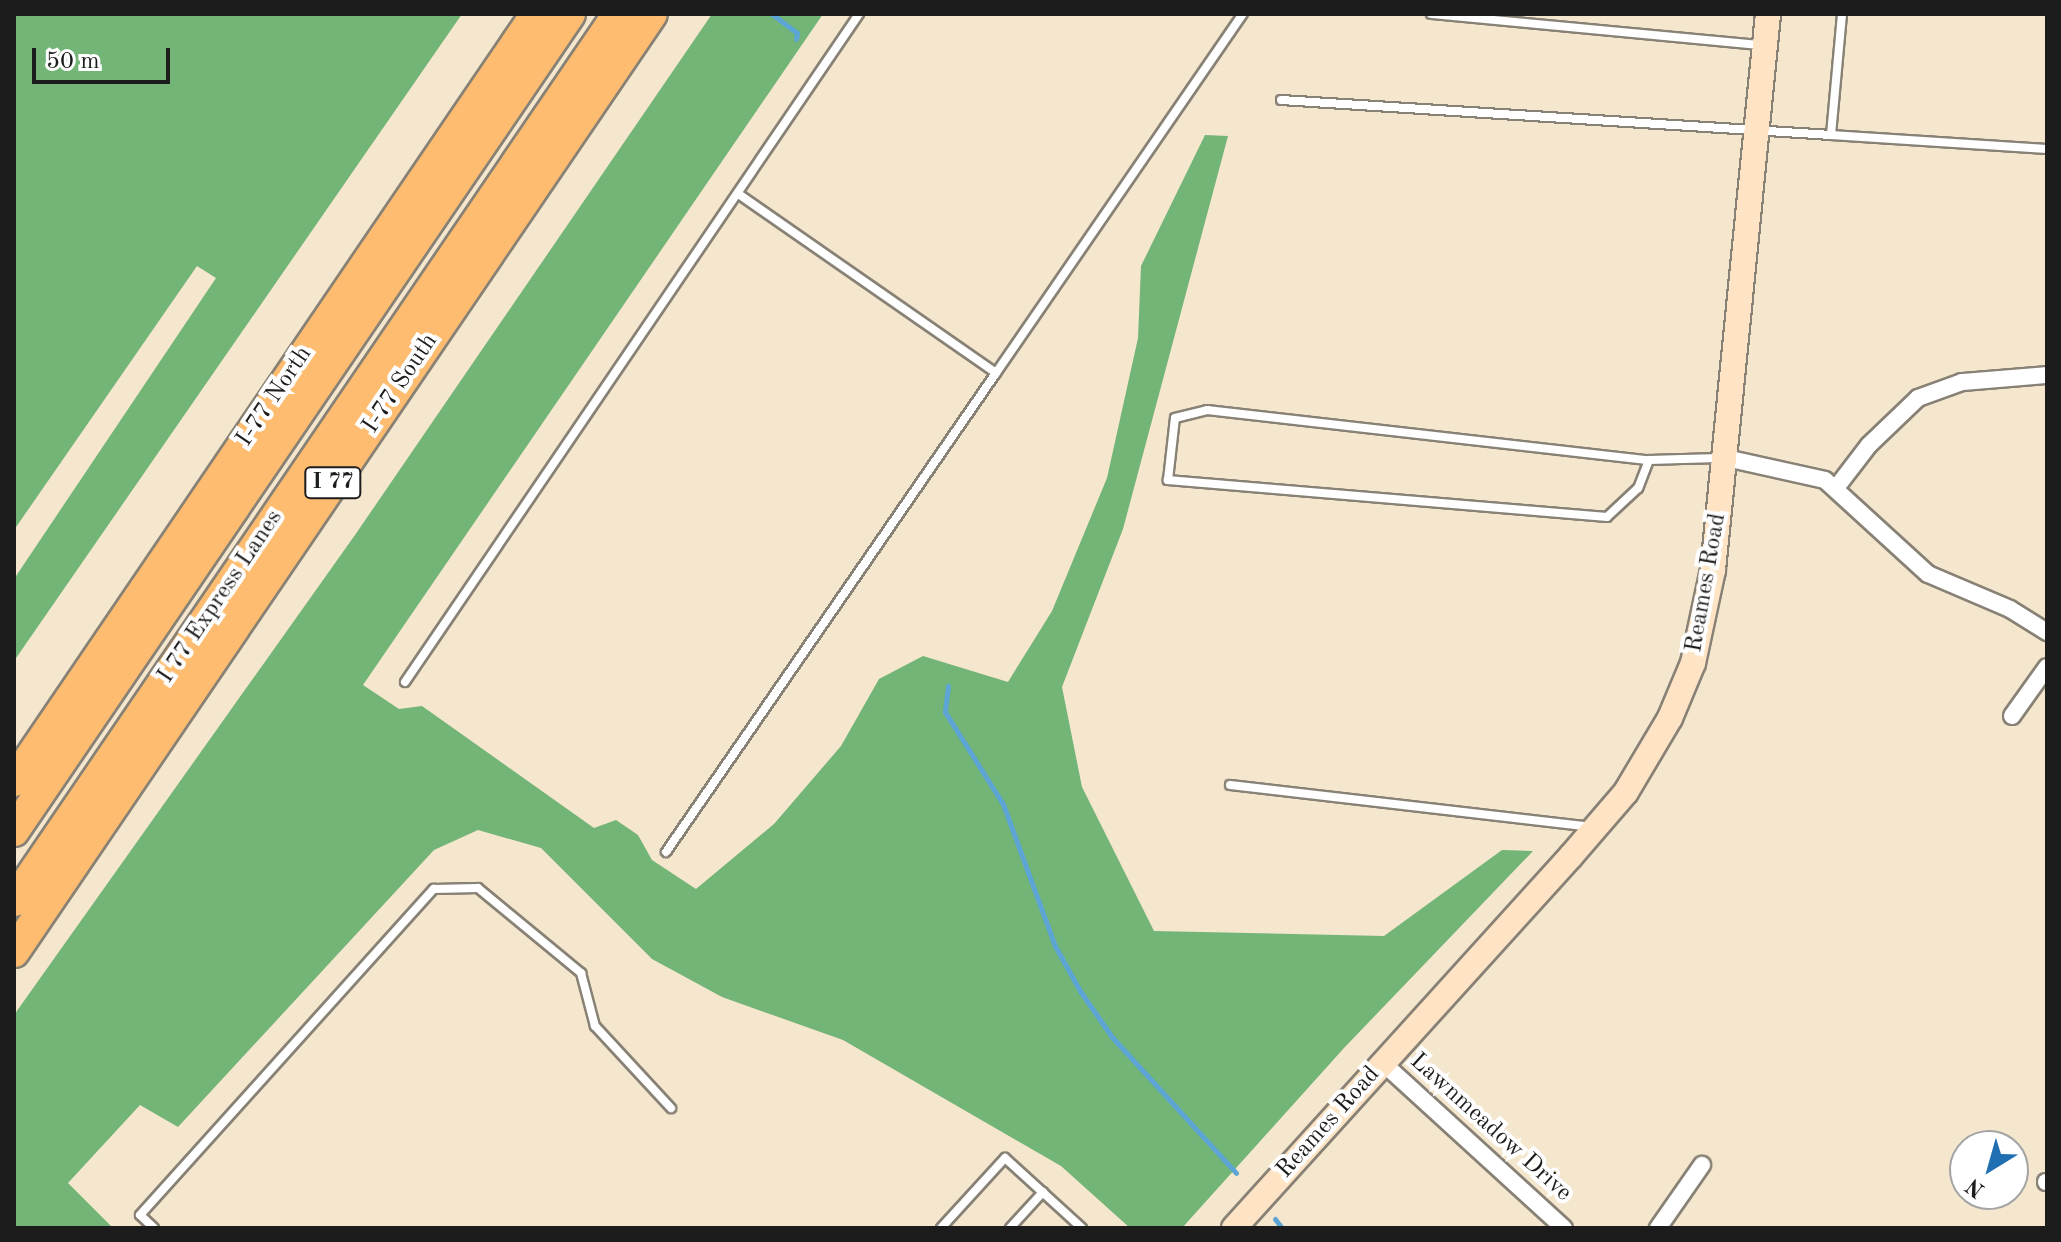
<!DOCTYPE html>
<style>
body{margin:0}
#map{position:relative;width:2061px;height:1242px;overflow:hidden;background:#f5e6ce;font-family:"Old Standard TT",serif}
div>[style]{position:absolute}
.forest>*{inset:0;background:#73b477}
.stream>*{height:5px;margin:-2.5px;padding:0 2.5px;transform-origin:2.5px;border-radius:2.5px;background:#5ca5d4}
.roads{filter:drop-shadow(2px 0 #888175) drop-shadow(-2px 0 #888175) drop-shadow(0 2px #888175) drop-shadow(0 -2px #888175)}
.service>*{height:8px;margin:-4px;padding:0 4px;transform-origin:4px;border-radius:4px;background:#fff}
.minor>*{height:16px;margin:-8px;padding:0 8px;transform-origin:8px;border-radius:8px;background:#fff}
.secondary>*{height:24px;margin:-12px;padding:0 12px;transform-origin:12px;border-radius:12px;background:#fee4c5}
.motorway>*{height:30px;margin:-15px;padding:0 15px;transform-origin:15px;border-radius:15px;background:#fdbc6f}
span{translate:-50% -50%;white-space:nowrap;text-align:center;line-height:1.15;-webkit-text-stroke:8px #fff;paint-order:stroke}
.shield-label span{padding:2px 6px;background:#fff;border:2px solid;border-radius:6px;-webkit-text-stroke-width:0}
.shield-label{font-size:22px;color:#1c1c1c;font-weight:700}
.street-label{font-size:24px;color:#1c1c1c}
.frame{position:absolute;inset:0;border:16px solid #1c1c1c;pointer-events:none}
.north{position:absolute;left:1949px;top:1130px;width:80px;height:80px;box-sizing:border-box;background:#fff;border:2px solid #a4a4a4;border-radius:50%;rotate:217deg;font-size:22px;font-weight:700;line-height:32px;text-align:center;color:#1c1c1c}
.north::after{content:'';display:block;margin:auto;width:28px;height:36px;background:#1f6fb2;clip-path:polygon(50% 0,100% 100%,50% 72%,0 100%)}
.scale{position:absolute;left:32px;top:48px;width:138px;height:36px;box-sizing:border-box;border:4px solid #1c1c1c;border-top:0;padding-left:10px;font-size:24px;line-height:28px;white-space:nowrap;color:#1c1c1c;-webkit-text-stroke:6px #fff;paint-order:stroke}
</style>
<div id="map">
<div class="forest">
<div style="clip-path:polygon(14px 14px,462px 14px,14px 661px,14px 579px,216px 278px,197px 266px,14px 530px)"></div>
<div style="clip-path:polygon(712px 14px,823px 14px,363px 685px,399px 709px,422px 706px,594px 828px,616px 820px,638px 835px,652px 860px,696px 889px,774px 824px,841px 746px,879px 679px,923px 656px,1008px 682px,1052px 611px,1107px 478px,1138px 338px,1141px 266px,1205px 135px,1228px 136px,1123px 529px,1062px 687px,1082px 787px,1154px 931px,1384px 936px,1502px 850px,1533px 851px,1344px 1048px,1182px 1228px,1130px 1228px,1061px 1166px,843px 1040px,722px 997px,652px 959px,541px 848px,478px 830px,434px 850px,178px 1127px,140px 1105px,68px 1183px,113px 1228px,14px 1228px,14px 1015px,355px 535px)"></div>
</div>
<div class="stream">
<div style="left:772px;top:14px;width:31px;rotate:37deg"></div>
<div style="left:797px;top:33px;width:6px;rotate:99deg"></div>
<div style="left:948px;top:686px;width:26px;rotate:97deg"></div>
<div style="left:945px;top:712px;width:109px;rotate:57.8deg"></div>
<div style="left:1003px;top:804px;width:151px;rotate:69.9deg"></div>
<div style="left:1055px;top:946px;width:51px;rotate:60.9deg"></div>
<div style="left:1080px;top:991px;width:56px;rotate:55.2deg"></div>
<div style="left:1112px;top:1037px;width:184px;rotate:47.6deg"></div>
<div style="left:1275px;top:1219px;width:11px;rotate:52deg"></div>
</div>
<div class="roads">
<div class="service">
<div style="left:1431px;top:14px;width:331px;rotate:5.4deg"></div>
<div style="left:1281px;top:100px;width:551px;rotate:3.64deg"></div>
<div style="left:1831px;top:135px;width:121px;rotate:-84.8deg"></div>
<div style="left:1831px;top:135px;width:216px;rotate:3.7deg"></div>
<div style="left:996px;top:373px;width:436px;rotate:-55.5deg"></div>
<div style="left:1649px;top:460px;width:30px;rotate:111deg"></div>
<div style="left:1638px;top:488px;width:42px;rotate:136.9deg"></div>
<div style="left:1607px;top:517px;width:441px;rotate:-175.2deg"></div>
<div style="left:1168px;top:480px;width:62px;rotate:-83.6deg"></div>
<div style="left:1175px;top:418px;width:33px;rotate:-14deg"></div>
<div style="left:1207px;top:410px;width:445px;rotate:6.5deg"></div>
<div style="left:1649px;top:460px;width:72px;rotate:-1.6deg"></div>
<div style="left:405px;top:682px;width:808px;rotate:-55.8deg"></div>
<div style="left:1230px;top:785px;width:363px;rotate:6.6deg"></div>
<div style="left:666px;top:852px;width:582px;rotate:-55.44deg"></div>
<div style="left:996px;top:373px;width:312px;rotate:-145.2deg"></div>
<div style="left:154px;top:1228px;width:19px;rotate:-137deg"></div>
<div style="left:140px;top:1215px;width:439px;rotate:-48deg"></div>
<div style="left:434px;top:889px;width:44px;rotate:-1.3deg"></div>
<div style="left:478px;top:888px;width:134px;rotate:39.5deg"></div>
<div style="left:581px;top:973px;width:55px;rotate:75.2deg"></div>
<div style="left:595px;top:1026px;width:112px;rotate:47.2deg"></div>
<div style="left:941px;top:1228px;width:95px;rotate:-47.6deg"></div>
<div style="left:1005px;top:1158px;width:104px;rotate:42.3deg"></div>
<div style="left:1010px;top:1228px;width:49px;rotate:-47.5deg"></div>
</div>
<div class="minor">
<div style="left:1726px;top:458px;width:101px;rotate:12.5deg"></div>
<div style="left:1825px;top:480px;width:139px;rotate:42.4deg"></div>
<div style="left:1928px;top:574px;width:89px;rotate:23.1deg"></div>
<div style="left:2010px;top:609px;width:44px;rotate:31.9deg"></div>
<div style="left:1836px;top:488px;width:54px;rotate:-52.5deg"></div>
<div style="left:1869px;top:445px;width:68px;rotate:-43.8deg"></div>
<div style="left:1918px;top:398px;width:47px;rotate:-20deg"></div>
<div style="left:1962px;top:382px;width:85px;rotate:-4.7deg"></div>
<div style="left:2012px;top:716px;width:60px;rotate:-54.5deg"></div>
<div style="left:1383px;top:1063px;width:245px;rotate:42.4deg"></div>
<div style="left:2046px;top:1182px;width:1px"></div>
<div style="left:1658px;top:1228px;width:77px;rotate:-55.1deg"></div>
</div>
<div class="secondary">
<div style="left:1234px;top:1228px;width:502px;rotate:-47.83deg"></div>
<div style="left:1571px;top:856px;width:84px;rotate:-49.3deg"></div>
<div style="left:1626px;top:792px;width:86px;rotate:-59.3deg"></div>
<div style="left:1670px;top:718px;width:60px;rotate:-67.3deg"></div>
<div style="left:1693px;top:663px;width:95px;rotate:-77.9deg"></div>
<div style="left:1713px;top:570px;width:559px;rotate:-84.35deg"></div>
</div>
<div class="motorway">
<div style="left:14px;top:781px;width:928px;rotate:-55.76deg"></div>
<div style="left:14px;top:831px;width:988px;rotate:-55.76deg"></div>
<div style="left:14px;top:901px;width:1073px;rotate:-55.75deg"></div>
<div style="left:14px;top:952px;width:1134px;rotate:-55.78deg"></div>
</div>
</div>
<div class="shield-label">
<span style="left:333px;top:483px">I 77</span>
</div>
<div class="street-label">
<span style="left:401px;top:384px;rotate:-56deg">I-77 South</span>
<span style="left:275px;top:397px;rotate:-56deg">I-77 North</span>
<span style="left:1707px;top:583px;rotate:-80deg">Reames Road</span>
<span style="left:221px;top:597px;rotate:-56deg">I 77 Express Lanes</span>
<span style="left:1329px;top:1123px;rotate:-48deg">Reames Road</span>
<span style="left:1490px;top:1128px;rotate:42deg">Lawnmeadow Drive</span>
</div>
<div class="frame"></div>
<div class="north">N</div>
<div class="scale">50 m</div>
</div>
